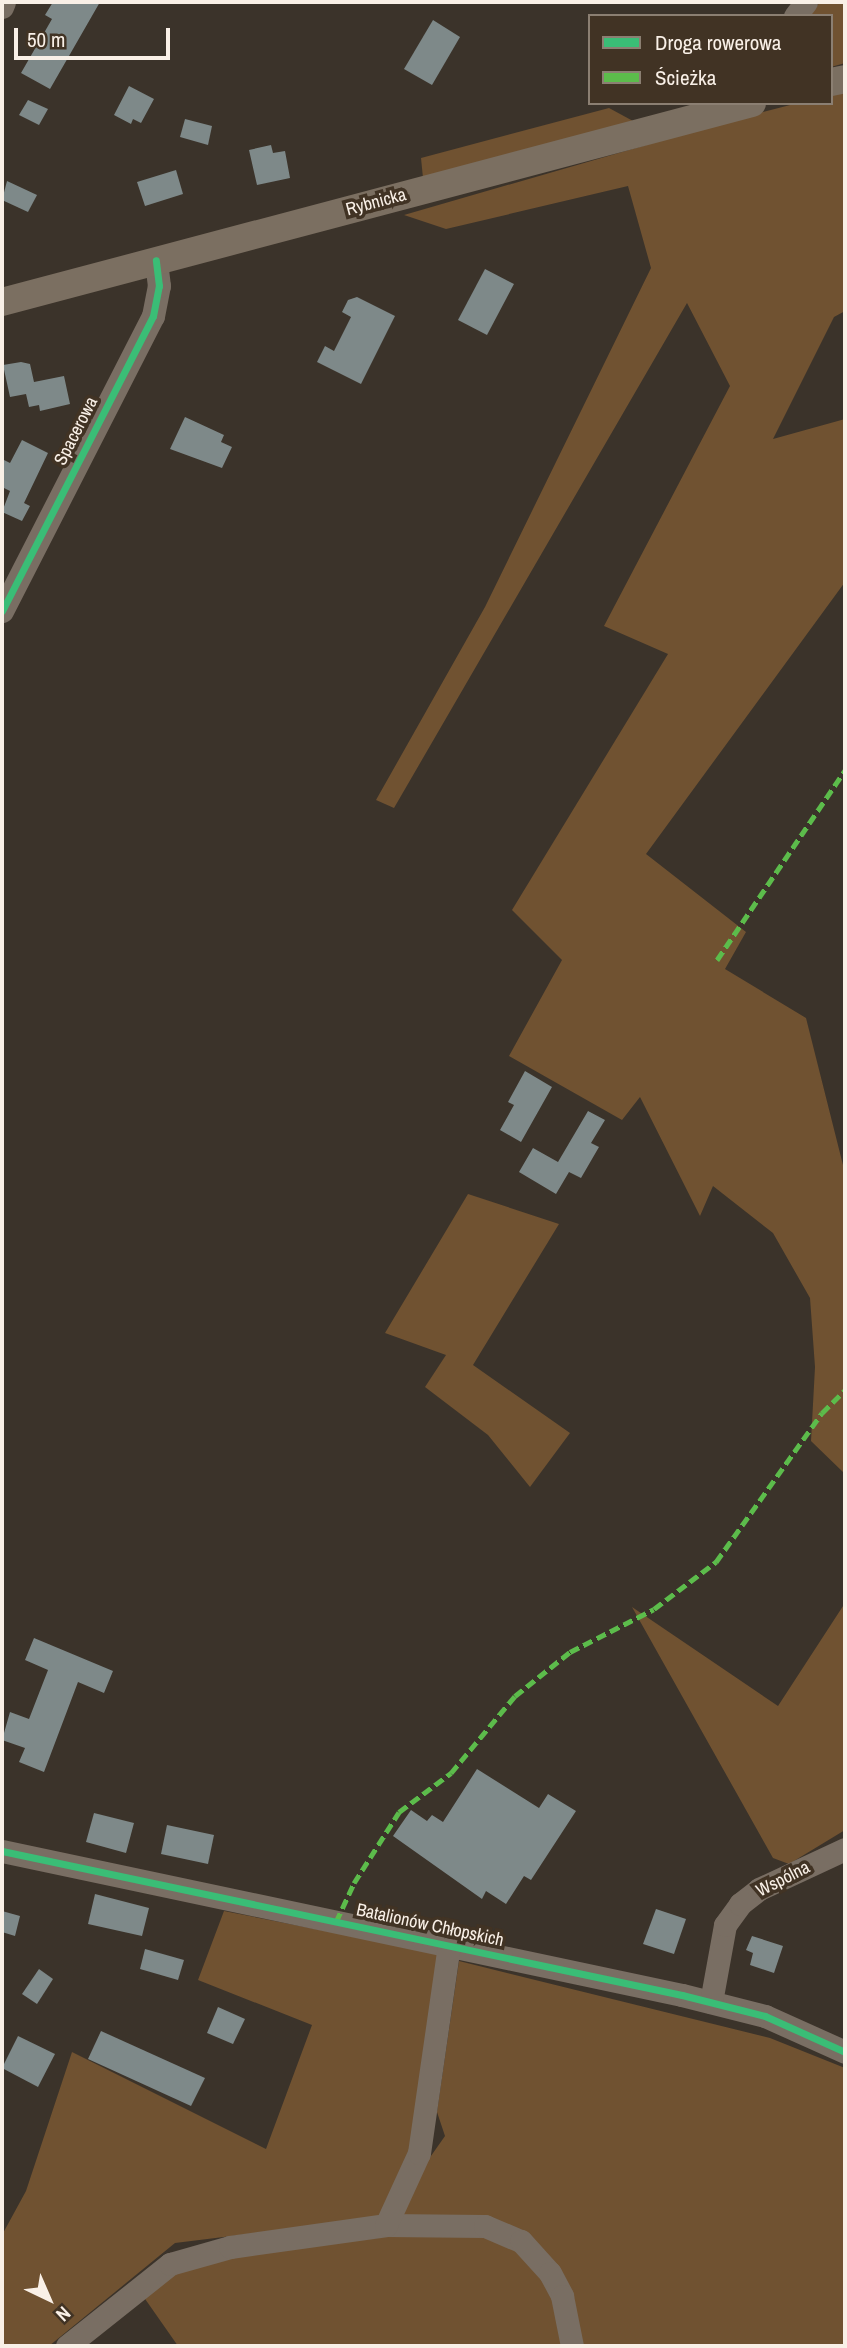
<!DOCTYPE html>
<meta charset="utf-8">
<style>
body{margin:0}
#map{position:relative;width:847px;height:2348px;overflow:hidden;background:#3b332a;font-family:"Archivo Narrow",sans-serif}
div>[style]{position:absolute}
.green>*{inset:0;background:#705231}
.building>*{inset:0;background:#7e8989}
.minor>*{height:23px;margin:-11.5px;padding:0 11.5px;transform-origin:11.5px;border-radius:11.5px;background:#796e63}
.major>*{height:28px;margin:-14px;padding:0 14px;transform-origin:14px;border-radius:14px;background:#7b6f61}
.quiet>*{height:5px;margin-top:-2.5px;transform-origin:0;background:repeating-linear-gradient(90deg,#5cbc4b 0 10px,transparent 0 15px)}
.cycleway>*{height:7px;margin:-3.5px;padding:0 3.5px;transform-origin:3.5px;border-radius:3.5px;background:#3abd76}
span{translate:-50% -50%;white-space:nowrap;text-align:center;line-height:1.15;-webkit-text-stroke:7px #413324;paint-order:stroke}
.street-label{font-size:18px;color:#f9f0e7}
.frame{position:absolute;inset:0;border:4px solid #f9f0e7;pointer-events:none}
.legend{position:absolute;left:588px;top:14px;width:245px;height:91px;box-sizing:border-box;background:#413324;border:2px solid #8b7f72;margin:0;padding:9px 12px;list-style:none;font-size:21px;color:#f9f0e7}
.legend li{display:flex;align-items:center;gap:14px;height:35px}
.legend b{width:35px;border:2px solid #8b7f72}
.north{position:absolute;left:14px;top:2264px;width:70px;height:70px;-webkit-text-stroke:5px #413324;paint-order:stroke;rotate:136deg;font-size:19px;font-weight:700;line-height:28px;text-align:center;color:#f9f0e7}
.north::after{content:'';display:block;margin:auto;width:24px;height:32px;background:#f9f0e7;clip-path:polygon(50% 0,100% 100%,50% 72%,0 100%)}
.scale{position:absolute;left:14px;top:28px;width:156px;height:32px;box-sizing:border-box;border:4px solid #f9f0e7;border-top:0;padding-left:9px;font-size:21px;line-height:24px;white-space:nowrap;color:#f9f0e7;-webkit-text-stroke:5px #413324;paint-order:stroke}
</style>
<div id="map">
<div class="green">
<div style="clip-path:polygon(820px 2px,845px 2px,845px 63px,831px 67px,831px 16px,809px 16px)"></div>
<div style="clip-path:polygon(845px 91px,845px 311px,834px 317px,773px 439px,845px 419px,845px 582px,646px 854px,746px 932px,725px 969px,806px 1018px,845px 1173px,845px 1474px,811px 1441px,815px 1367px,810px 1298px,773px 1233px,713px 1186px,700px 1216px,640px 1097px,622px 1120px,509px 1056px,562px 960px,512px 910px,668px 654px,604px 626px,730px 386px,687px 303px,394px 808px,376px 800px,485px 607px,651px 268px,628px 186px,446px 229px,404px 215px,743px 117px,798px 103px,831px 103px,831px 95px)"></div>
<div style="clip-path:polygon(609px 108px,633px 121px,423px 178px,421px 158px)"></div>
<div style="clip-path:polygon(468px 1194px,559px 1224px,473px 1365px,570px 1433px,530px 1487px,488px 1435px,425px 1387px,446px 1355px,385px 1333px)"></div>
<div style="clip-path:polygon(845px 1603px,845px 1830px,789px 1864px,773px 1858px,632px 1607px,778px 1706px)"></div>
<div style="clip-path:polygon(224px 1911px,438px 1953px,412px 2154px,378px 2218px,175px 2243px,49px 2346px,2px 2346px,2px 2235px,26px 2191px,72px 2052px,266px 2149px,312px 2025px,198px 1980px)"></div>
<div style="clip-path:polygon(459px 1961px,770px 2038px,845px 2068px,845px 2346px,178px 2346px,143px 2296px,170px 2264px,377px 2238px,403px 2211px,393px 2210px,445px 2136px,437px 2112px)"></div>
</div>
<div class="building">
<div style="clip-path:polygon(53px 2px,100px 2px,50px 89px,21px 73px,52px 19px,45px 15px)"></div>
<div style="clip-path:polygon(433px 20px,460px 37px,432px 85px,404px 69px)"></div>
<div style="clip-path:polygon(129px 86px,154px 99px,141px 123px,133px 119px,131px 124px,114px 115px)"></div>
<div style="clip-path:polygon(28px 100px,48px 109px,39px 125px,19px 115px)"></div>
<div style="clip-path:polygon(185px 119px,212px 126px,208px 145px,180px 137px)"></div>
<div style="clip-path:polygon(271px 145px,273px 153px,285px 151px,290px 178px,257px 185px,249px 150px)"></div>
<div style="clip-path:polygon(176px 170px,183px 194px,145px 206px,137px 182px)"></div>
<div style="clip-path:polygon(7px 181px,37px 195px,28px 212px,2px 200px)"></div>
<div style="clip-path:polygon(485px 269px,514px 284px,487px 335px,458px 320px)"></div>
<div style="clip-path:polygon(357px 297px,395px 316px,361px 384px,317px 362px,325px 346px,334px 351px,351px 317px,342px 312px,348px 300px)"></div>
<div style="clip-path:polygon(21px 362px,30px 364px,34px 382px,64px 376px,70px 404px,40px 411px,39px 405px,29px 407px,26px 394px,10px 397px,3px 365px)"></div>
<div style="clip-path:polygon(185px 417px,224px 435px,221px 442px,232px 447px,222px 468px,170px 449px)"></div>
<div style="clip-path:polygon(22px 440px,48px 453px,24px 503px,30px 506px,22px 521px,2px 512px,10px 491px,2px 487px,2px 459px,10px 463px)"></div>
<div style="clip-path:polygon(525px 1071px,552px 1087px,521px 1142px,500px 1130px,514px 1105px,508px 1102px)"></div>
<div style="clip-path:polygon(588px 1111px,605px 1120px,591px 1143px,599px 1147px,581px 1178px,569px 1172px,556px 1194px,519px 1172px,533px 1148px,558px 1162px)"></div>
<div style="clip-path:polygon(34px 1638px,113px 1671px,104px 1693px,78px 1682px,44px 1772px,19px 1762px,25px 1748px,2px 1740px,10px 1712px,29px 1719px,48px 1670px,25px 1660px)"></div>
<div style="clip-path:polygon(477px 1769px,539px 1808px,548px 1794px,576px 1811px,531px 1880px,524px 1876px,506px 1904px,486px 1891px,482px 1899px,393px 1836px,411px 1810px,427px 1821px,432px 1815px,443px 1822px)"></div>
<div style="clip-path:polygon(94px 1813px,134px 1823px,126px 1853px,86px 1842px)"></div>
<div style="clip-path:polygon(167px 1825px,214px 1835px,208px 1864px,161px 1854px)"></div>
<div style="clip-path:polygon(95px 1894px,149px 1908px,142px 1936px,88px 1924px)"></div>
<div style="clip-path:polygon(656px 1909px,686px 1919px,674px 1954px,643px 1944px)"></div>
<div style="clip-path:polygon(2px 1911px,20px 1916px,15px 1936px,2px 1932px)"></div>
<div style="clip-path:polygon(752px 1936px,783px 1946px,774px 1973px,750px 1965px,753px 1953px,746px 1950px)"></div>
<div style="clip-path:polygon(145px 1949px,184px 1960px,178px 1980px,140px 1969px)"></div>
<div style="clip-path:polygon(39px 1969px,53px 1979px,37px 2004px,22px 1994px)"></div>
<div style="clip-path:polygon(218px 2007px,245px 2019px,233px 2044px,207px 2033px)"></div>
<div style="clip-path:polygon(101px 2031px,205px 2078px,191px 2106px,88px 2059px)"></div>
<div style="clip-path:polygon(18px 2036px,55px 2054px,38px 2087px,2px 2068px)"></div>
</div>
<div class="minor">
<div style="left:2px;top:7px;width:5px;rotate:-68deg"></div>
<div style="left:795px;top:16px;width:18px;rotate:-52deg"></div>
<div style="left:2px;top:611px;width:331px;rotate:-62.9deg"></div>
<div style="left:153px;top:316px;width:31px;rotate:-79deg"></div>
<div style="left:159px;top:286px;width:26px;rotate:-97deg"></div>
<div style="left:2px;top:1851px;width:695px;rotate:11.96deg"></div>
<div style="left:682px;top:1995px;width:86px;rotate:14.2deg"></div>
<div style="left:765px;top:2016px;width:88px;rotate:24.2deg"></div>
<div style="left:711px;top:2002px;width:78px;rotate:-79.7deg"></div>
<div style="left:725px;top:1925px;width:26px;rotate:-54deg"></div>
<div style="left:740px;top:1904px;width:24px;rotate:-38deg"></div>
<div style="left:759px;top:1889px;width:95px;rotate:-24.9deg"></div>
<div style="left:386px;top:2225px;width:99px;rotate:0.6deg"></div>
<div style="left:485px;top:2226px;width:39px;rotate:23deg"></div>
<div style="left:521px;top:2241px;width:43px;rotate:47.8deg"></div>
<div style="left:550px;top:2273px;width:26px;rotate:62deg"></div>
<div style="left:562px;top:2296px;width:51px;rotate:78.7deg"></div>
<div style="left:67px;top:2346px;width:132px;rotate:-38.5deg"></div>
<div style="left:170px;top:2264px;width:62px;rotate:-15.8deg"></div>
<div style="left:230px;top:2247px;width:158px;rotate:-8deg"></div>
<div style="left:386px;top:2225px;width:79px;rotate:-65.4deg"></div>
<div style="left:419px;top:2153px;width:210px;rotate:-81.8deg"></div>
</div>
<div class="major">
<div style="left:831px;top:82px;width:14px;rotate:-12deg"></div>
<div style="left:2px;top:302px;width:776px;rotate:-14.86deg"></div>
</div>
<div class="quiet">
<div style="left:717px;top:960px;width:229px;rotate:-56deg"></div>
<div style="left:336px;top:1922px;width:43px;rotate:-65.2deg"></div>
<div style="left:354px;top:1883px;width:84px;rotate:-57.6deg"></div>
<div style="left:399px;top:1812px;width:65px;rotate:-36.9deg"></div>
<div style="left:451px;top:1773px;width:100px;rotate:-50.3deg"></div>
<div style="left:515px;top:1696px;width:70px;rotate:-38.7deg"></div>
<div style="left:570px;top:1652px;width:94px;rotate:-27.1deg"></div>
<div style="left:654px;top:1609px;width:78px;rotate:-37.2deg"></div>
<div style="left:716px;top:1562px;width:183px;rotate:-54.6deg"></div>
<div style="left:822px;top:1413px;width:33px;rotate:-45deg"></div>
</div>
<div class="cycleway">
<div style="left:2px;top:611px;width:331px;rotate:-62.9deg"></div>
<div style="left:153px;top:316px;width:31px;rotate:-79deg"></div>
<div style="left:159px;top:286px;width:26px;rotate:-97deg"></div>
<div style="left:2px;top:1851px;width:695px;rotate:11.96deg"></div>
<div style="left:682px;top:1995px;width:86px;rotate:14.2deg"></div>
<div style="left:765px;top:2016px;width:88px;rotate:24.2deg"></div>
</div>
<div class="street-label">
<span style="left:376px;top:202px;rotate:-15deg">Rybnicka</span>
<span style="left:76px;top:431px;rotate:-63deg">Spacerowa</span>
<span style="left:783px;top:1879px;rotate:-27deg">Wspólna</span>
<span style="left:430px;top:1925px;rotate:12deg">Batalionów Chłopskich</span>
</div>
<div class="frame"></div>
<ul class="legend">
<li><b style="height:9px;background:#3abd76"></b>Droga rowerowa</li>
<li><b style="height:9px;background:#5cbc4b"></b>Ścieżka</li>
</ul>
<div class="north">N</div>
<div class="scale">50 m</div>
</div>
